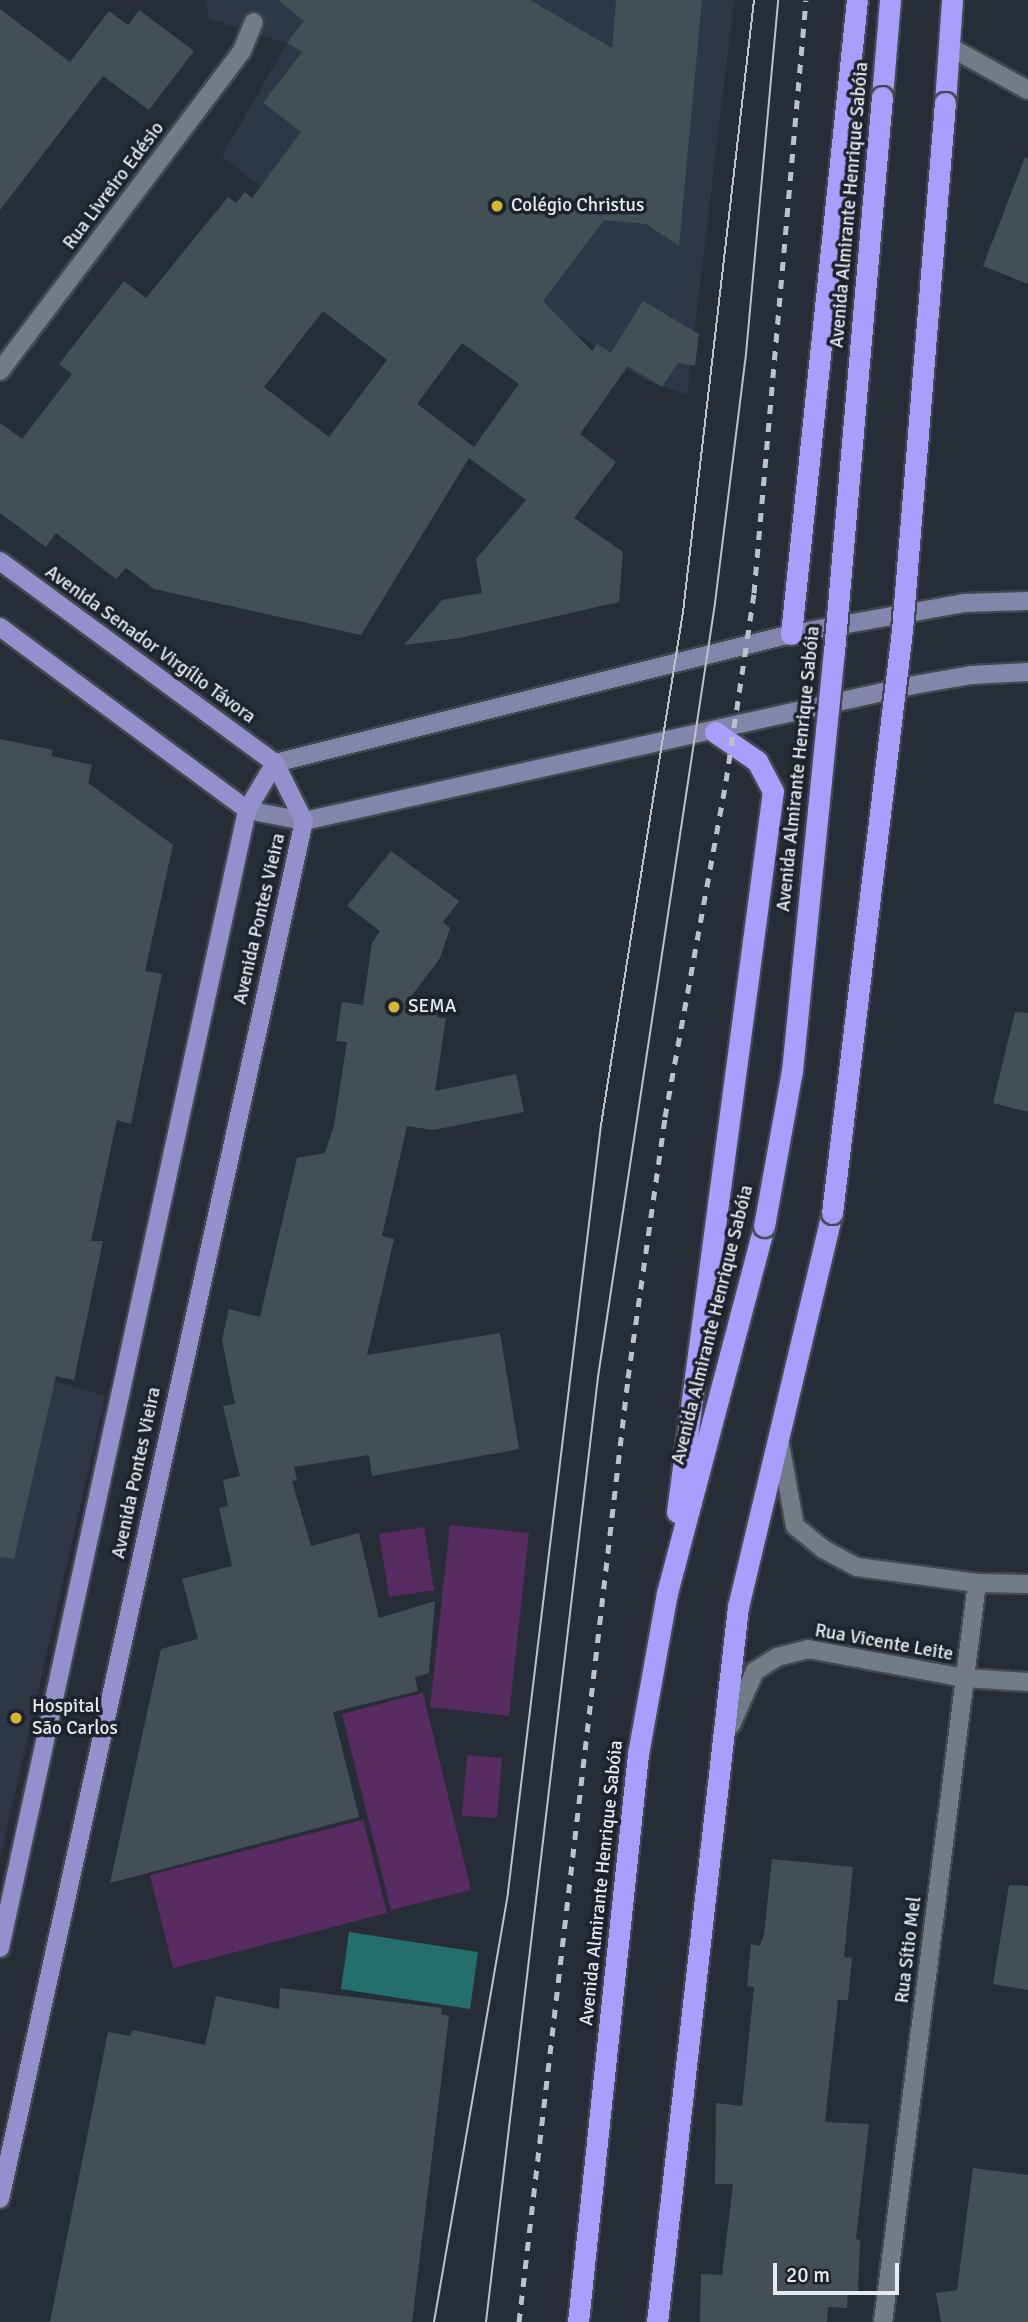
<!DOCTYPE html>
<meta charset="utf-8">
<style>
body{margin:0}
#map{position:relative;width:1028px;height:2322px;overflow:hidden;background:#262d36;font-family:Signika,sans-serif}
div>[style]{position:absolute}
.built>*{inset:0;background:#2d3745}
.green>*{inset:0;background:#592b63}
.water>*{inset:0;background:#246f6c}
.building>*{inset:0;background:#425055}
.roads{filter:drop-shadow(2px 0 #434850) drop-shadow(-2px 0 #434850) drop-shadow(0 2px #434850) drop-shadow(0 -2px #434850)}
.street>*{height:18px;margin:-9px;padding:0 9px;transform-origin:9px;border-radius:9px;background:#737b86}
.secondary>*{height:18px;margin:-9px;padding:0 9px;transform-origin:9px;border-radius:9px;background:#8386aa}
.primary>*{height:18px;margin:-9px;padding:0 9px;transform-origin:9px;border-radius:9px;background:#9390cd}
.highway>*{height:21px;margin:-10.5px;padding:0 10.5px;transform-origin:10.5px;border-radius:10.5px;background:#a99efd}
.tram>*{height:2px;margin:-1px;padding:0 1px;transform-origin:1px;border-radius:1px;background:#bdc2c8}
.rail>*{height:5px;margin-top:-2.5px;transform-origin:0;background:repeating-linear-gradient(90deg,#bdc2c8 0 9px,transparent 0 18px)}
.bridges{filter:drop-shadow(2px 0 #434850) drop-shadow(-2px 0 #434850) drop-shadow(0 2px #434850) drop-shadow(0 -2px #434850)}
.highway-bridge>*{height:21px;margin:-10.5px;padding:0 10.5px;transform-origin:10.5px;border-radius:10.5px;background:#a99efd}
.dots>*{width:19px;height:19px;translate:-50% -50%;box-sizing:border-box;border:4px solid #1c232c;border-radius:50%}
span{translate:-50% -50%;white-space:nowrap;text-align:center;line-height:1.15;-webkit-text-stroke:7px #1c232c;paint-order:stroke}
.street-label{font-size:19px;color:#e6eaf0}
.poi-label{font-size:19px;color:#e6eaf0}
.left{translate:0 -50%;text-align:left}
.scale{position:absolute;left:773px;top:2263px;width:126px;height:32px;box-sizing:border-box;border:4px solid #e6eaf0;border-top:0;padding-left:9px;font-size:21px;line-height:24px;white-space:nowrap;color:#e6eaf0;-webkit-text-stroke:5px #1c232c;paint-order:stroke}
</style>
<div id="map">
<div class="built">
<div style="clip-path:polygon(205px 0,734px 0,687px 395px,646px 381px,463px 256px,421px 315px,222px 156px,287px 43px,209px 19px)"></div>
<div style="clip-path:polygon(0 1365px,105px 1396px,0 1860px)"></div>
</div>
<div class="green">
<div style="clip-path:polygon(450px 1525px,529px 1533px,509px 1716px,430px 1707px)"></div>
<div style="clip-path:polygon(424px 1527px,434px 1590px,389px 1597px,379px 1534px)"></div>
<div style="clip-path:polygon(423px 1693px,471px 1890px,391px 1910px,342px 1714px)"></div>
<div style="clip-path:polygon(467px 1755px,502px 1758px,497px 1818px,462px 1816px)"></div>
<div style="clip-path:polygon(363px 1820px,387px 1913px,173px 1968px,150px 1875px)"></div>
</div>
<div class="water">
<div style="clip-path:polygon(349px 1932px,478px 1952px,470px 2009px,341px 1989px)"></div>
</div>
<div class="building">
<div style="clip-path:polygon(evenodd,278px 0,530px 0,612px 48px,616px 0,702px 0,679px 246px,646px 224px,604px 220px,543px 301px,592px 351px,597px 344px,611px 353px,643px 301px,699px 334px,695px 366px,678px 363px,662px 387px,628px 366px,580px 434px,616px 462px,574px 518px,623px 552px,619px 602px,460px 638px,404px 645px,442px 600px,482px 593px,476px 559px,526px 500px,469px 458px,361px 635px,154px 589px,126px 568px,116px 579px,56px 533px,46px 547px,0 513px,0 423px,22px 439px,72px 374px,59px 364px,124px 281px,146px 298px,228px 197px,236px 203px,245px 192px,252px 198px,301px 132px,263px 103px,302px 52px,287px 43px,304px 21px,278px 0,323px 311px,387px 360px,329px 437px,264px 387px,323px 311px,278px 0,462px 343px,519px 384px,474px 447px,417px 404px,462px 343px)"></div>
<div style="clip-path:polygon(0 9px,70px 62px,109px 11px,128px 25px,139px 10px,194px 51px,149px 110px,103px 76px,0 210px)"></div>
<div style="clip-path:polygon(1025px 157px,1028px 158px,1028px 284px,983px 266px)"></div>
<div style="clip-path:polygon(0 739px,53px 750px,51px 756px,92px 765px,88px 783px,173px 845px,145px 971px,162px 974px,131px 1124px,117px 1120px,91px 1241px,103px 1241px,74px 1380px,56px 1376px,14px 1559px,0 1557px)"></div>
<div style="clip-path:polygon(391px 851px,459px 901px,443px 922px,450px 928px,440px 958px,404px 1006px,438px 1012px,437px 1017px,446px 1018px,435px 1091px,516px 1074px,524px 1112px,433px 1130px,407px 1126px,382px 1236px,394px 1239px,367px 1355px,500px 1333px,519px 1449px,372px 1476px,369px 1455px,294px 1467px,297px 1480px,292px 1481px,311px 1546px,359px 1533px,379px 1618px,435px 1601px,429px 1673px,415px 1677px,418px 1691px,333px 1712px,359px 1817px,110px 1883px,161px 1649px,198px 1639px,182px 1579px,232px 1566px,219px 1508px,228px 1506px,223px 1480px,240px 1476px,223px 1406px,235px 1404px,222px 1340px,229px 1309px,260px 1317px,297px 1158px,325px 1153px,334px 1125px,347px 1042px,336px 1041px,342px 1002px,363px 1005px,372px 943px,380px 931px,347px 906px)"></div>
<div style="clip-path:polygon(1015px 1012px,1028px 1013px,1028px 1112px,993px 1103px)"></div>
<div style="clip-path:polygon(772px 1859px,853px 1867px,844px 1957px,852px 1958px,848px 2000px,838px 2000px,825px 2122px,869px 2124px,856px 2239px,860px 2240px,858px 2291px,848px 2291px,847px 2308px,828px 2307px,827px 2322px,700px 2322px,701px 2274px,722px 2275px,733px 2184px,715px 2184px,716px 2103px,742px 2106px,754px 1987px,747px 1986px,751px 1944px,760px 1946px,764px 1935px)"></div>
<div style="clip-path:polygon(1009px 1885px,1028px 1886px,1028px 1990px,993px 1984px)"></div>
<div style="clip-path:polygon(280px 1988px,442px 2008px,441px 2014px,449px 2016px,412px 2322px,50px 2322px,108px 2032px,130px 2036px,133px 2030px,205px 2045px,216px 1996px,279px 2009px)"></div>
<div style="clip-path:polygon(973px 2168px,1028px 2175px,1028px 2322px,941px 2322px,936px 2293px,957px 2290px)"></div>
</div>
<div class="roads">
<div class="street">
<div style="left:950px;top:47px;width:89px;rotate:28.9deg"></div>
<div style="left:0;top:371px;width:401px;rotate:-52.9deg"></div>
<div style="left:242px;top:51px;width:31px;rotate:-68deg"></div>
<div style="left:779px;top:1438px;width:89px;rotate:79.7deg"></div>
<div style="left:795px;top:1526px;width:36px;rotate:39deg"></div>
<div style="left:823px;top:1549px;width:38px;rotate:28deg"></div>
<div style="left:857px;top:1567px;width:121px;rotate:7.6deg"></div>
<div style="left:977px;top:1583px;width:51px;rotate:1.1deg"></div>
<div style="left:731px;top:1725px;width:59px;rotate:-66deg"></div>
<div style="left:755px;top:1671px;width:26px;rotate:-32deg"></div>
<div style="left:777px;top:1657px;width:32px;rotate:-14deg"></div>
<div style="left:808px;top:1649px;width:160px;rotate:10.5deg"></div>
<div style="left:965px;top:1678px;width:63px;rotate:3.6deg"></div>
<div style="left:883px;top:2322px;width:745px;rotate:-82.75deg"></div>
</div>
<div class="secondary">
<div style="left:275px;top:763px;width:532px;rotate:-14.04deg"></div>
<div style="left:791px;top:634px;width:177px;rotate:-10.1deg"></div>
<div style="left:965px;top:603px;width:63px;rotate:-1.8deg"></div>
<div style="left:247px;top:810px;width:58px;rotate:10.9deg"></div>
<div style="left:304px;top:821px;width:625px;rotate:-12.57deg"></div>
<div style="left:914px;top:685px;width:59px;rotate:-9.8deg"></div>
<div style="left:972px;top:675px;width:56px;rotate:-3.1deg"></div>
</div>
<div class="primary">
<div style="left:0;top:561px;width:341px;rotate:36.3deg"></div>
<div style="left:275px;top:763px;width:65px;rotate:63.4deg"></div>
<div style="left:304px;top:821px;width:1411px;rotate:102.44deg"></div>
<div style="left:0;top:627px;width:307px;rotate:36.5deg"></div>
<div style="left:0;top:1948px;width:1164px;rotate:-77.75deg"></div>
<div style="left:247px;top:810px;width:55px;rotate:-59.2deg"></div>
</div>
<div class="highway">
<div style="left:882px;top:97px;width:97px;rotate:-85.3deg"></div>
<div style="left:945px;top:103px;width:103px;rotate:-86.1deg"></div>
<div style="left:791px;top:634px;width:637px;rotate:-84.06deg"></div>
<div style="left:677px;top:1512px;width:727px;rotate:-82.42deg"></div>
<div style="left:773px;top:791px;width:34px;rotate:-118deg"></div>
<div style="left:757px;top:761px;width:51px;rotate:-145.4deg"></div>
<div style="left:578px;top:2322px;width:571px;rotate:-83.97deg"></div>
<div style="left:638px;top:1754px;width:164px;rotate:-79.8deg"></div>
<div style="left:667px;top:1593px;width:380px;rotate:-75.2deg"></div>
<div style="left:657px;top:2322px;width:720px;rotate:-83.54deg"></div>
<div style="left:738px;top:1607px;width:405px;rotate:-76.6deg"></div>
</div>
</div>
<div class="tram">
<div style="left:434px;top:2322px;width:436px;rotate:-80.2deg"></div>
<div style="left:508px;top:1892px;width:773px;rotate:-83.09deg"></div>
<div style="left:601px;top:1125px;width:520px;rotate:-80.92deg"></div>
<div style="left:683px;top:612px;width:616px;rotate:-83.38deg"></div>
<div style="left:486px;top:2322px;width:952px;rotate:-83.24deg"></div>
<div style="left:598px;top:1377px;width:783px;rotate:-81.4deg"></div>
<div style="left:715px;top:603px;width:251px;rotate:-82.9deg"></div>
<div style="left:746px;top:354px;width:355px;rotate:-84.8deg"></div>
</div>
<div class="rail">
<div style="left:519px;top:2322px;width:950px;rotate:-83.41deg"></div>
<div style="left:628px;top:1378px;width:264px;rotate:-81.9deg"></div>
<div style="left:665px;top:1117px;width:341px;rotate:-79.7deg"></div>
<div style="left:726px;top:781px;width:190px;rotate:-81.5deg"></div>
<div style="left:754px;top:593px;width:595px;rotate:-84.99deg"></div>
</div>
<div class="bridges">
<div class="highway-bridge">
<div style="left:832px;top:1213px;width:587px;rotate:-83.15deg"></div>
<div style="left:902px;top:630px;width:529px;rotate:-85.34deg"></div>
<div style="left:764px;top:1226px;width:158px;rotate:-79.8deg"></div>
<div style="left:792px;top:1071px;width:421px;rotate:-84.3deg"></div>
<div style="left:834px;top:652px;width:557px;rotate:-85.06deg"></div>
</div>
</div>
<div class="dots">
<div style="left:497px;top:206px;background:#d6b534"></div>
<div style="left:394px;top:1007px;background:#d6b534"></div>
<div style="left:16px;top:1718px;background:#d6b534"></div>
</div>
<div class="street-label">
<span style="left:114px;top:186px;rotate:-53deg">Rua Livreiro Edésio</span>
<span style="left:850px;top:205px;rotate:-85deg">Avenida Almirante Henrique Sabóia</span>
<span style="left:150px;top:645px;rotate:36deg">Avenida Senador Virgílio Távora</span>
<span style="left:799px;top:769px;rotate:-84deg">Avenida Almirante Henrique Sabóia</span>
<span style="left:260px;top:919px;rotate:-77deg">Avenida Pontes Vieira</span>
<span style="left:713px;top:1325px;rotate:-76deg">Avenida Almirante Henrique Sabóia</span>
<span style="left:137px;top:1473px;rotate:-78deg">Avenida Pontes Vieira</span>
<span style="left:884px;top:1643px;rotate:10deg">Rua Vicente Leite</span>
<span style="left:602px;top:1883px;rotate:-84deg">Avenida Almirante Henrique Sabóia</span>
<span style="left:909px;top:1950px;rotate:-83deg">Rua Sítio Mel</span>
</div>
<div class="poi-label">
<span class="left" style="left:511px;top:206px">Colégio Christus</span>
<span class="left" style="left:408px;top:1007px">SEMA</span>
<span class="left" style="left:32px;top:1718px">Hospital<br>São Carlos</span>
</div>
<div class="scale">20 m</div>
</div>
